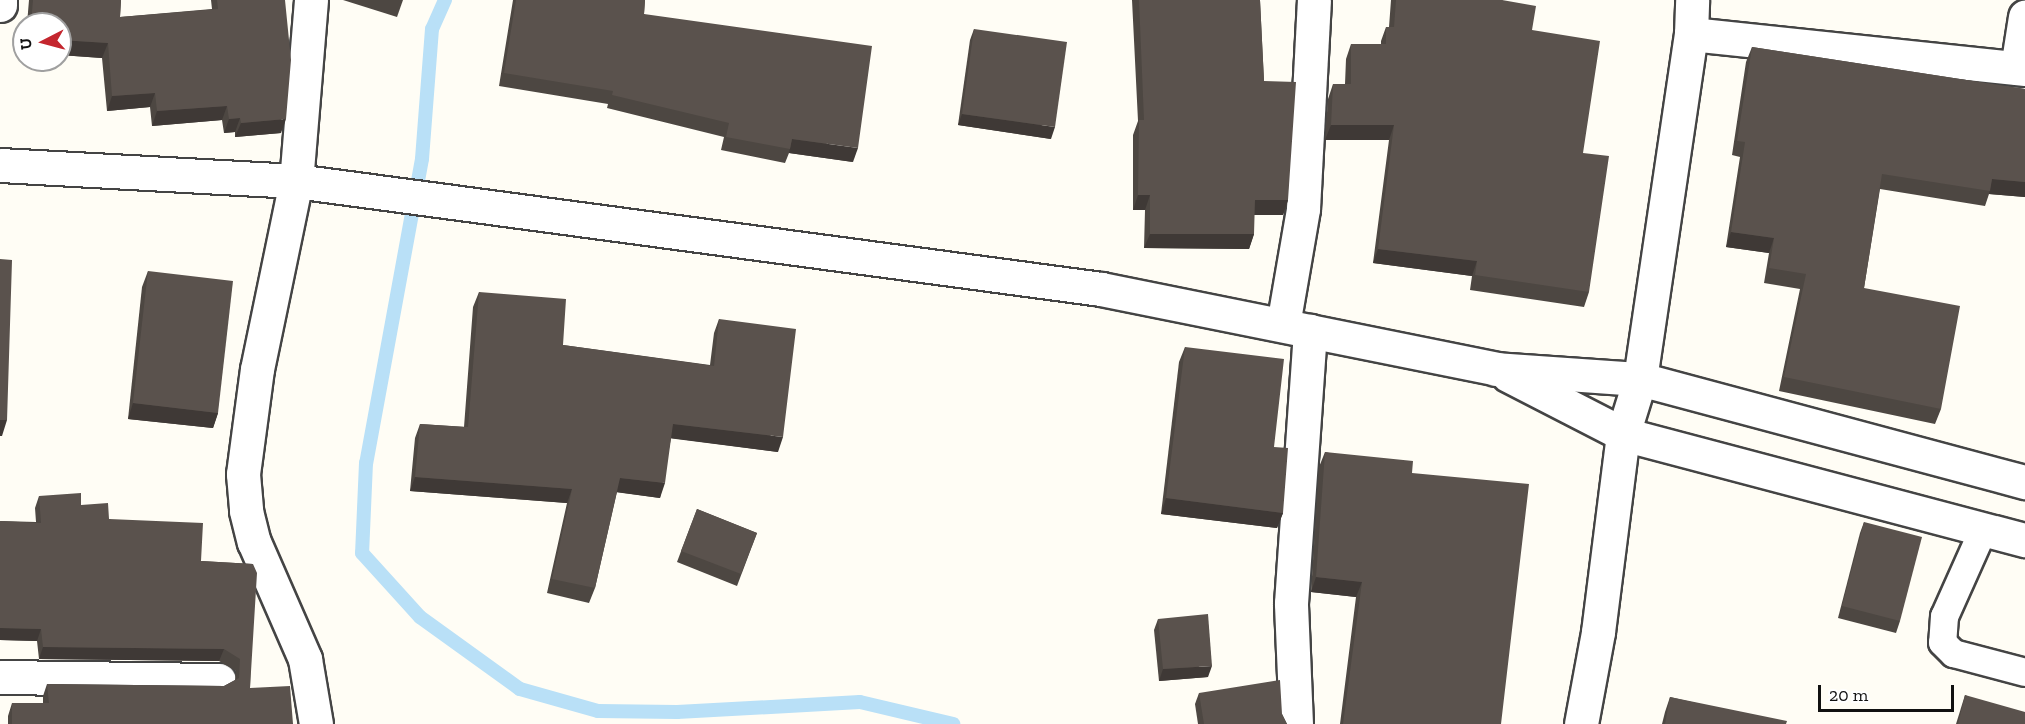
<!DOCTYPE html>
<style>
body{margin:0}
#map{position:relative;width:2025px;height:724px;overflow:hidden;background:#fffdf5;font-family:"Zilla Slab",serif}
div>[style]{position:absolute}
.stream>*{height:14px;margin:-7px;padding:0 7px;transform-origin:7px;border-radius:7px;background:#b9e0f7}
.roads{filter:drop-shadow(2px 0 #444) drop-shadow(-2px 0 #444) drop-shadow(0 2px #444) drop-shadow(0 -2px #444)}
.service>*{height:27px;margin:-13.5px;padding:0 13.5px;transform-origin:13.5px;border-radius:13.5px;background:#fff}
.minor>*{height:33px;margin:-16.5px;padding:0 16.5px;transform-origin:16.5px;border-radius:16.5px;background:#fff}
.tertiary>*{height:33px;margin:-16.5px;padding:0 16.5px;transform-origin:16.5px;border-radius:16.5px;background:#fff}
.wall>*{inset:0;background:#4d4742}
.shaded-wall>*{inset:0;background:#3f3936}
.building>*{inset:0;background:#5a524d}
span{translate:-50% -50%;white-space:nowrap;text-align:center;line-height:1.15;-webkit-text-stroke:6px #fff;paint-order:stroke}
.north{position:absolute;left:12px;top:12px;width:60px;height:60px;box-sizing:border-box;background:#fff;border:2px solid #a0a0a0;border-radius:50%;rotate:264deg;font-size:16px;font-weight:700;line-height:24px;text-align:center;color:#111}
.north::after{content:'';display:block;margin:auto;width:21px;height:27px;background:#c4262e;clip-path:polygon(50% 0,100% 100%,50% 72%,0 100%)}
.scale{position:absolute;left:1818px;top:685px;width:136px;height:27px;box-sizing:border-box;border:3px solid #111;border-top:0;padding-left:8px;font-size:18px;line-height:21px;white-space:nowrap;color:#111;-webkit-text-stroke:4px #fff;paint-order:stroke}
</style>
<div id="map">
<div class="stream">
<div style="left:445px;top:0;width:32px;rotate:114deg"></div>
<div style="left:432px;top:29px;width:130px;rotate:94.4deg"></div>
<div style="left:422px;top:159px;width:309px;rotate:100.4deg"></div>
<div style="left:366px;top:463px;width:90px;rotate:92.5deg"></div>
<div style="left:362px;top:553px;width:86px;rotate:47.8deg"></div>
<div style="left:420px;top:617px;width:123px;rotate:35.8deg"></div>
<div style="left:520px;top:689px;width:81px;rotate:15.8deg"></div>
<div style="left:598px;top:711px;width:79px;rotate:0.7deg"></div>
<div style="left:677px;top:712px;width:183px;rotate:-3.1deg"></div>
<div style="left:860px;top:702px;width:96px;rotate:13.3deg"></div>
</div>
<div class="roads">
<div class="service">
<div style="left:1983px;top:529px;width:95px;rotate:114.1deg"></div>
<div style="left:1944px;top:616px;width:26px;rotate:94deg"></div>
<div style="left:1942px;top:642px;width:16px;rotate:45deg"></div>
<div style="left:1953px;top:653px;width:74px;rotate:14.8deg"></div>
</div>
<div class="minor">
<div style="left:311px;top:0;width:182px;rotate:94.7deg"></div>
<div style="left:296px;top:181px;width:192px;rotate:101.7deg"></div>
<div style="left:257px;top:369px;width:106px;rotate:97.6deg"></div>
<div style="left:243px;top:474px;width:37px;rotate:85deg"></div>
<div style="left:246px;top:511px;width:32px;rotate:76deg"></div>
<div style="left:254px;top:542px;width:128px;rotate:66.4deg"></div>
<div style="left:305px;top:659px;width:66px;rotate:80.4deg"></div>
<div style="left:0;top:5px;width:5px;rotate:-90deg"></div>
<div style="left:1691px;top:34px;width:336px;rotate:6deg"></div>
<div style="left:2017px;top:68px;width:52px;rotate:-81.1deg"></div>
<div style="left:1283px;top:325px;width:118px;rotate:-80.2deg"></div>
<div style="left:1303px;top:209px;width:209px;rotate:-87deg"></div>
<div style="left:0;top:677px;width:219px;rotate:0.8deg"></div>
<div style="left:1296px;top:724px;width:121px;rotate:-92.4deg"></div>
<div style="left:1291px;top:603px;width:273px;rotate:-86deg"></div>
<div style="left:1581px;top:724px;width:94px;rotate:-79.5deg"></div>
<div style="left:1598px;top:632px;width:200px;rotate:-82.8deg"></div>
<div style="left:1623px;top:434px;width:58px;rotate:-72.8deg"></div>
<div style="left:1640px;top:379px;width:349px;rotate:-81.6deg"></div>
<div style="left:1691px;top:34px;width:34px;rotate:-88deg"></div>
</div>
<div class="tertiary">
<div style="left:0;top:165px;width:296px;rotate:3.1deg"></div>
<div style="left:296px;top:181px;width:812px;rotate:7.64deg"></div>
<div style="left:1101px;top:289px;width:403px;rotate:11.4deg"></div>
<div style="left:1496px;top:369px;width:144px;rotate:4deg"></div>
<div style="left:1640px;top:379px;width:399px;rotate:15deg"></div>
<div style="left:1508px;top:375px;width:129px;rotate:27.2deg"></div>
<div style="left:1623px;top:434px;width:416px;rotate:14.8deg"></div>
</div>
</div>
<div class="wall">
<div style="clip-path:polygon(29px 0,121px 0,120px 17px,212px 9px,211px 0,285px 0,281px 133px,235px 137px,235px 132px,224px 133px,222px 120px,152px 126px,150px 107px,107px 111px,102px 58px,60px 55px,60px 24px,27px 24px)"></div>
<div style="clip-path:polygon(343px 0,403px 0,397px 17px)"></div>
<div style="clip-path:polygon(513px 0,645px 0,644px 14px,853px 162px,789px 153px,785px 163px,721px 150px,724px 137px,607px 108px,608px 104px,499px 86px)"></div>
<div style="clip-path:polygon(1132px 0,1260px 0,1264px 81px,1288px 200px,1283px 215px,1254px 215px,1254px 234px,1249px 249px,1144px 248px,1145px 210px,1133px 210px,1133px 135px,1138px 121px)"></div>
<div style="clip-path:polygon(1391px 0,1502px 0,1532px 30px,1583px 153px,1589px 292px,1584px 307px,1470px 290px,1472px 276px,1373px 263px,1389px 140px,1325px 140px,1328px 99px,1333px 84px,1345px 84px,1346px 59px,1351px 44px,1381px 44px,1381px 41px,1386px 27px,1389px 27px)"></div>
<div style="clip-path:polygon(974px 29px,1051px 139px,958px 125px,970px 40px)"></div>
<div style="clip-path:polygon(1752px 47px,2025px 89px,2025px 197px,1989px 194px,1985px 206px,1880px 189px,1864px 288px,1941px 409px,1935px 424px,1779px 391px,1800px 289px,1764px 283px,1769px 253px,1726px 247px,1740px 157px,1732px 155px,1746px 62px)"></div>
<div style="clip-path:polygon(148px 271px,218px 413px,213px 428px,128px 419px,142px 287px)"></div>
<div style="clip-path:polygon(479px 292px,563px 345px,710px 365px,714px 333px,719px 319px,778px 452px,671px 438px,660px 498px,617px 492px,595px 588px,589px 603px,547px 593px,567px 503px,410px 491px,415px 438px,420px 424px,464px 427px,473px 307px)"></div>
<div style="clip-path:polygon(1185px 347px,1274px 447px,1283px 513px,1277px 528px,1161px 514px,1179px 362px)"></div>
<div style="clip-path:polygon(1325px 452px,1412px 473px,1501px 724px,1340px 724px,1356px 597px,1311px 592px,1319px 467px)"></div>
<div style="clip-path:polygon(39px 496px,81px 505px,109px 519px,201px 561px,253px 564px,250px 688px,293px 724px,8px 724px,8px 716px,12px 703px,43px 703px,43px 696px,47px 684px,224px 686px,235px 680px,236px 671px,219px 661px,39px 659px,37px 641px,0 640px,0 521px,36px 522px,35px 508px)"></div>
<div style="clip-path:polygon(697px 509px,757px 533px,737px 586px,677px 562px)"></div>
<div style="clip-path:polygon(1864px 522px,1900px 621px,1896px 633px,1838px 618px,1860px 533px)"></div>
<div style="clip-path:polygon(1158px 619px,1208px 677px,1159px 681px,1154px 630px)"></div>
<div style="clip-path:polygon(1199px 693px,1282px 714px,1287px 724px,1198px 724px,1195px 704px)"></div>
<div style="clip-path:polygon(1965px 695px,2025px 724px,1956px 724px)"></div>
<div style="clip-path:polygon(1670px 697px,1786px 724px,1662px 724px,1665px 712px)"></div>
</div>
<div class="shaded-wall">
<div style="clip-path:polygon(60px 40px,108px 43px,102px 58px,60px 55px)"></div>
<div style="clip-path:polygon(155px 93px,150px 107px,107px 111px,112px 96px)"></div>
<div style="clip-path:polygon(227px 106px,222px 120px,152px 126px,157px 111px)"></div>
<div style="clip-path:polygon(962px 114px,1055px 127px,1051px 139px,958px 125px)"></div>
<div style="clip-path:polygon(240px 118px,235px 132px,224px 133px,229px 119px)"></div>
<div style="clip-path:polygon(286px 119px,281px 133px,235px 137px,241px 123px)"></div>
<div style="clip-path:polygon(1331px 125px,1394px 125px,1389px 140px,1325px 140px)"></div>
<div style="clip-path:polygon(792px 139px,858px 148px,853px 162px,789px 153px)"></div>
<div style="clip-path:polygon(1992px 179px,2025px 182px,2025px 197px,1989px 194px)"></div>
<div style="clip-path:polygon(1138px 195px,1150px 195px,1145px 210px,1133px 210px)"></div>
<div style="clip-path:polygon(1255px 200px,1288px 200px,1283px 215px,1249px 215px)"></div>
<div style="clip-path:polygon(1731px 232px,1774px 238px,1769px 253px,1726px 247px)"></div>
<div style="clip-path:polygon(1150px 234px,1254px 234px,1249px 249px,1144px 248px)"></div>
<div style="clip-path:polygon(1378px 249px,1477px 261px,1472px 276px,1373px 263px)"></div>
<div style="clip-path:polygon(133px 403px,218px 413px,213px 428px,128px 419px)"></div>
<div style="clip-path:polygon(0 420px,7px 420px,2px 436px,0 436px)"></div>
<div style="clip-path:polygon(673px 424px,783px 437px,778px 452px,668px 438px)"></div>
<div style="clip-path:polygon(415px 477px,572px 489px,567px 503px,410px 491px)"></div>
<div style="clip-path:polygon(620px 478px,665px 483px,660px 498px,615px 492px)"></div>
<div style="clip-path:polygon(1166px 498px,1283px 513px,1277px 528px,1161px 514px)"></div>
<div style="clip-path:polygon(1316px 577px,1362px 582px,1356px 597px,1311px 592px)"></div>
<div style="clip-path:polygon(0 628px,41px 629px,37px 641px,0 640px)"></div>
<div style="clip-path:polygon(43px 647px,224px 649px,219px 661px,39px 659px)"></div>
<div style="clip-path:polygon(1212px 666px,1208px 677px,1159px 681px,1163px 669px)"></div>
</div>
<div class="building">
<div style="clip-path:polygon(33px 0,121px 0,120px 17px,218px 9px,217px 0,285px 0,291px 60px,286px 119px,241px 123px,240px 118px,229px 119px,227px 106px,157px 111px,155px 93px,112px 96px,108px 43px,60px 40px,60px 24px,31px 24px)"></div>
<div style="clip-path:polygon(516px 0,645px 0,644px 14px,872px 46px,858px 148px,792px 139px,790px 149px,726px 137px,729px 123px,612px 95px,613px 91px,504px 73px)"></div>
<div style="clip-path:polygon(1139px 0,1260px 0,1264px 81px,1296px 82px,1288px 200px,1255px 200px,1254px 234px,1150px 234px,1150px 195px,1138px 195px,1139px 120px,1144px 120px)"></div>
<div style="clip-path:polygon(1396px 0,1502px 0,1536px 6px,1532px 30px,1600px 41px,1583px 153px,1609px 156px,1589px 292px,1475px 275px,1477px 261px,1378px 249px,1394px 125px,1331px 125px,1333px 84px,1351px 84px,1351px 44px,1386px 44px,1386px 27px,1394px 27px)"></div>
<div style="clip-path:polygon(974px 29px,1067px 42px,1055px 127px,962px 114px)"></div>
<div style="clip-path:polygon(1752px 47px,2025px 89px,2025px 182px,1992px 179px,1990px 191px,1882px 174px,1864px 288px,1960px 306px,1941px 409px,1784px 377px,1806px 274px,1769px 268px,1774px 238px,1731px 232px,1745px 142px,1737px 141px)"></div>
<div style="clip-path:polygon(0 259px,12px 260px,7px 420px,0 420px)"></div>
<div style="clip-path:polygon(148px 271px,233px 281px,218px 413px,133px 403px)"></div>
<div style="clip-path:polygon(479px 292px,566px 299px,563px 345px,714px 366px,719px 319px,796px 329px,783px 437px,673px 424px,665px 483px,620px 478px,595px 588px,552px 579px,572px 489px,415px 477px,420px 424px,468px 427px)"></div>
<div style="clip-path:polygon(1185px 347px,1284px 359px,1274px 447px,1288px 448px,1283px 513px,1166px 498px)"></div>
<div style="clip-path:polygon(1325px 452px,1413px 461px,1412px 473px,1529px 484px,1501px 724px,1343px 724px,1362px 582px,1316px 577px)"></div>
<div style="clip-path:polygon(81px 493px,81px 505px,108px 503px,109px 519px,203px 523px,201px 561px,253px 564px,257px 573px,250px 688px,290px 686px,293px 724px,12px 724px,12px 703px,49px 703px,47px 684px,224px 686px,239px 678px,240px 659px,224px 649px,43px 647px,41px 629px,0 628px,0 521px,41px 523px,39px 496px)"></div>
<div style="clip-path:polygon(697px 509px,757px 533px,741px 574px,681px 551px)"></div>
<div style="clip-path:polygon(1864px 522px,1922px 537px,1900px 621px,1842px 606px)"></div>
<div style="clip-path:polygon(1208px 614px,1212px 666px,1163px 669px,1158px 619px)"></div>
<div style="clip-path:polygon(1280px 680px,1282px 714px,1287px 724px,1204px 724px,1199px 693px)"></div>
<div style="clip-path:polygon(1965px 695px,2025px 712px,2025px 724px,1958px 724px)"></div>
<div style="clip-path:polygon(1670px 697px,1787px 721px,1786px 724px,1665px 724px)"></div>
</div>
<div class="north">U</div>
<div class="scale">20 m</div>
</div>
